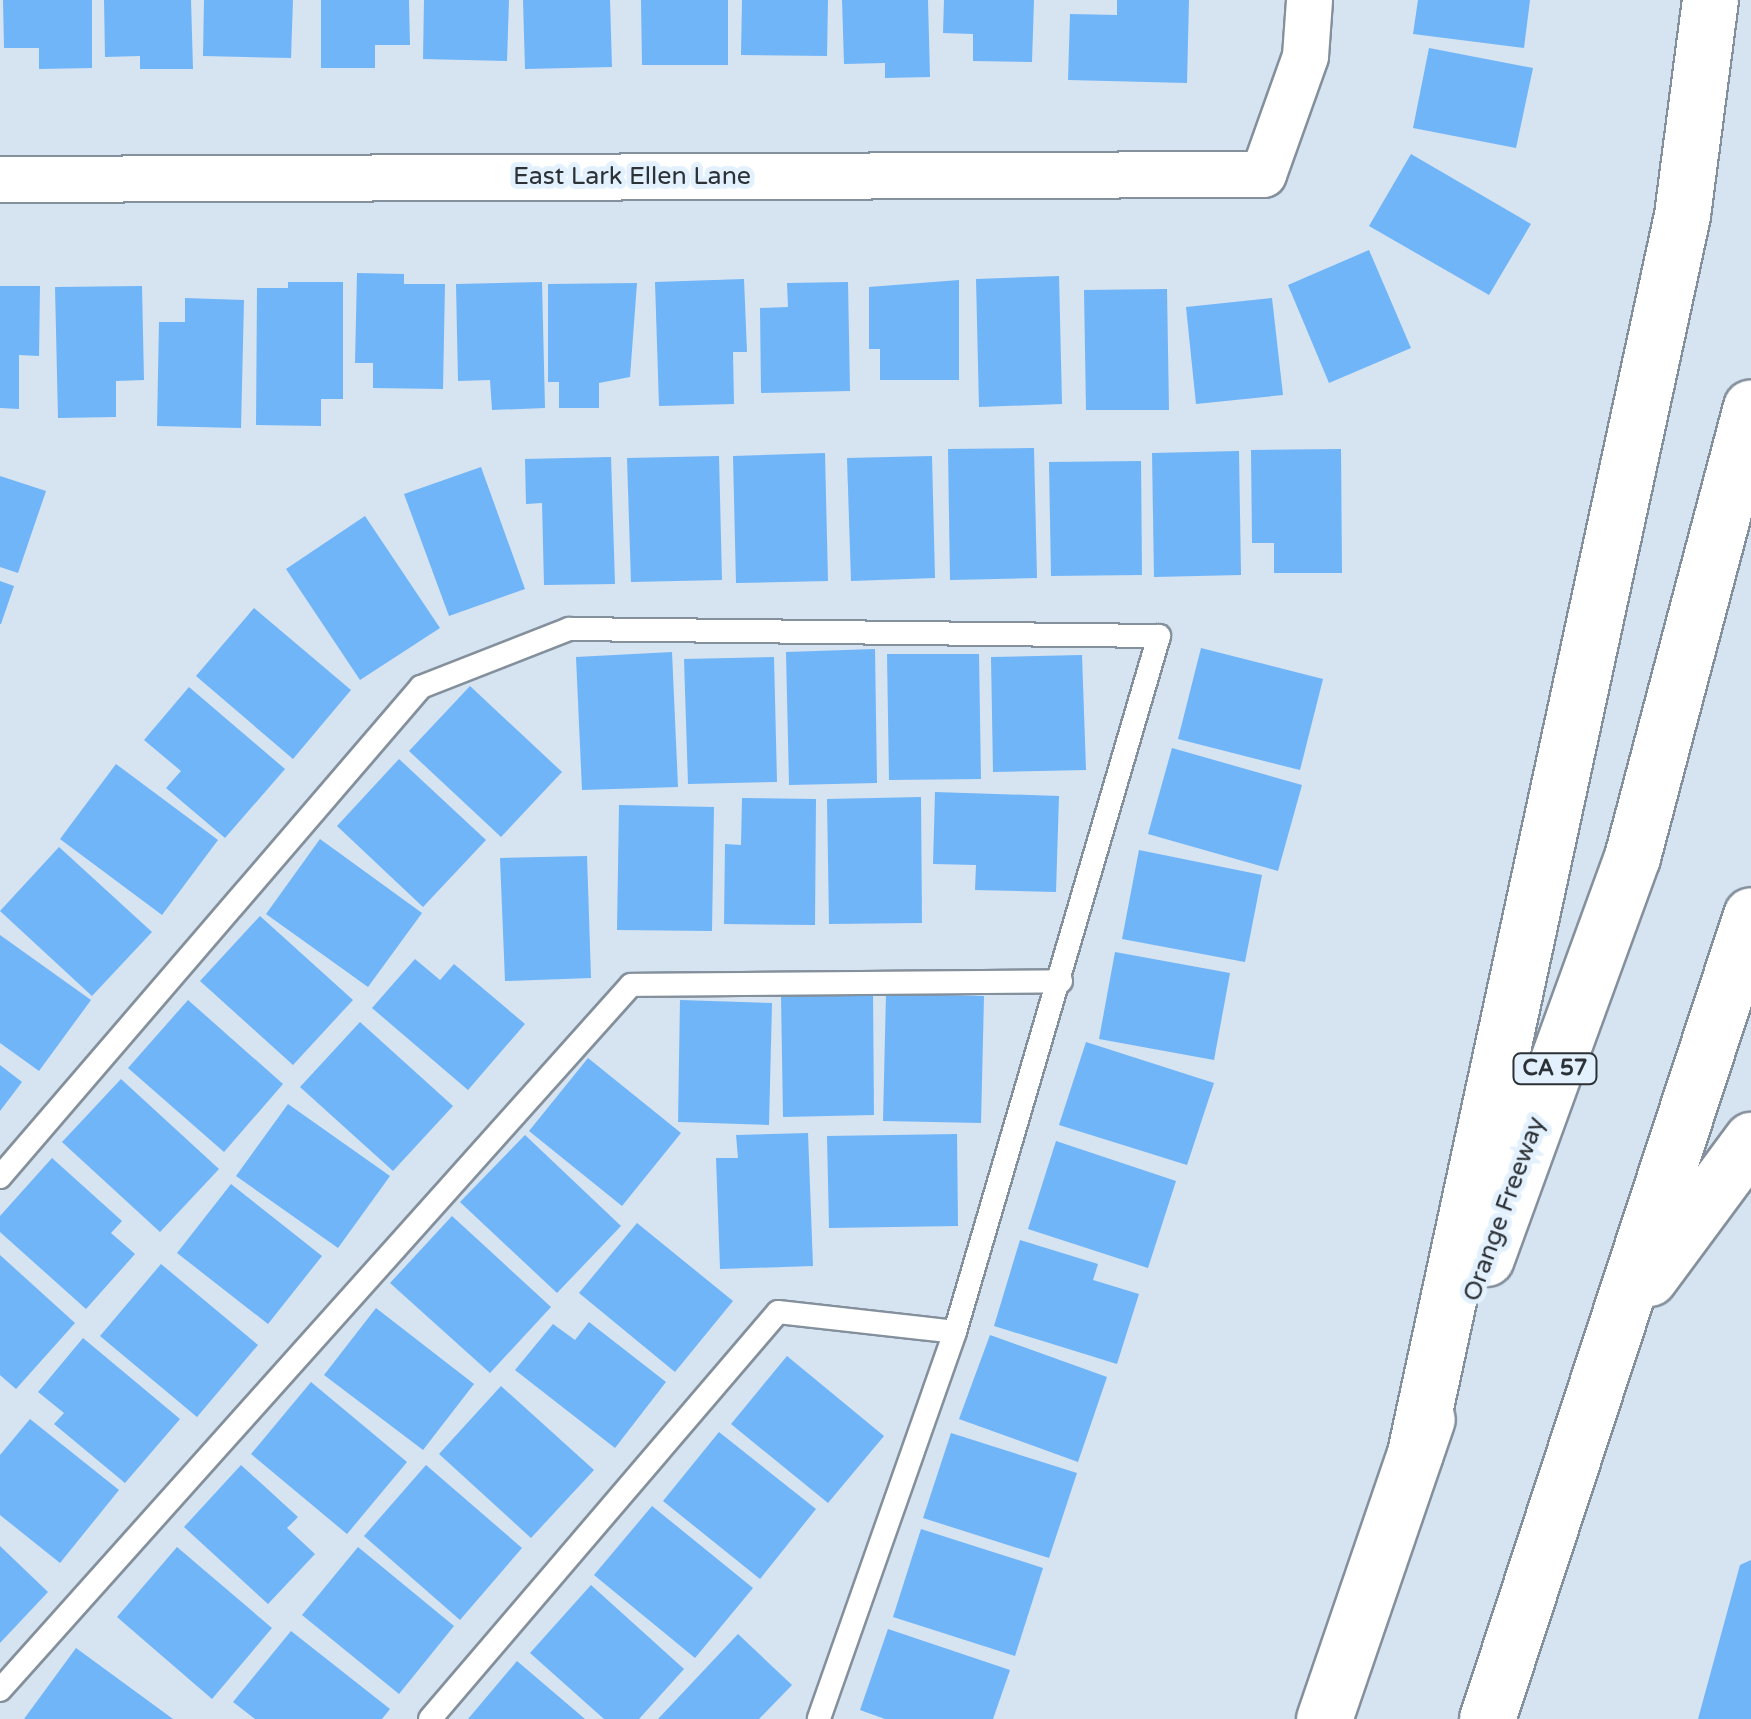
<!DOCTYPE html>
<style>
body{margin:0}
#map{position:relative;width:1751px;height:1719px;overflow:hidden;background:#d6e3f1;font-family:"Varela Round",sans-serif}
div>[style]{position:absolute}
.building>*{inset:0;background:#70b5f8}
.roads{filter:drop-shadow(2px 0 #84909c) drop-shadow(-2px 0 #84909c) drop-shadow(0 2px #84909c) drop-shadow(0 -2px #84909c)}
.service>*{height:22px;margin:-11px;padding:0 11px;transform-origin:11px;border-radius:11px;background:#fff}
.minor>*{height:45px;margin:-22.5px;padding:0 22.5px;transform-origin:22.5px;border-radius:22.5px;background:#fff}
.motorway>*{height:55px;margin:-27.5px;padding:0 27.5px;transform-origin:27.5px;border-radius:27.5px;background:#fff}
span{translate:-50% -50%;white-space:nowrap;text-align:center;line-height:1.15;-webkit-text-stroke:10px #e3f1fe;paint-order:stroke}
.shield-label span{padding:2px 8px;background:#e3f1fe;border:2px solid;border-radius:8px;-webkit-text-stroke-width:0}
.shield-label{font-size:22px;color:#2c3136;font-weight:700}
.street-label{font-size:25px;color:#2c3136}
</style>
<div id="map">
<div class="building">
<div style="clip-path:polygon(3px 0,92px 0,92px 68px,39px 69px,39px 48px,4px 48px)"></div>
<div style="clip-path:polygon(104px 0,191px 0,193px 69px,140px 69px,140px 56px,105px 57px)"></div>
<div style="clip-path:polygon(204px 0,293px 0,291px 58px,203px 56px)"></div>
<div style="clip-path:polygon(321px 0,409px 0,410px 45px,375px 45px,375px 68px,321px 68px)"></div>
<div style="clip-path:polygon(424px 0,509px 0,507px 61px,423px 59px)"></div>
<div style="clip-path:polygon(523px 0,610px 0,612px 67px,525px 69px)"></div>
<div style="clip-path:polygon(641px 0,728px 0,728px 65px,642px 65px)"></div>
<div style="clip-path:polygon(742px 0,828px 0,827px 56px,741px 55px)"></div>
<div style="clip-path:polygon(842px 0,928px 0,930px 77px,885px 78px,885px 63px,844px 64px)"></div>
<div style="clip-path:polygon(944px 0,1034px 0,1032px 62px,973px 61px,973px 34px,943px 33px)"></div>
<div style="clip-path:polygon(1117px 0,1189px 0,1187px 83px,1068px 80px,1070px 14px,1117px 15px)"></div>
<div style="clip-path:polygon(1418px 0,1530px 0,1524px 48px,1413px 34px)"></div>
<div style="clip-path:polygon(1429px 48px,1533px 68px,1516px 148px,1413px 128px)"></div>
<div style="clip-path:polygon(1411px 154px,1531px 224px,1489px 295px,1369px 226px)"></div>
<div style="clip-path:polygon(1369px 250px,1411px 348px,1329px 383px,1288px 285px)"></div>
<div style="clip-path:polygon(357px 273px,404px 274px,404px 284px,445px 284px,443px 389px,373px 388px,373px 363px,355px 363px)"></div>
<div style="clip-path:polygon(1059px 276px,1062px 404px,979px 407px,976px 279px)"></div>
<div style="clip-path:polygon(744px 279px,747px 352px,733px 352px,734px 404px,659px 406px,655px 282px)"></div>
<div style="clip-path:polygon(959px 280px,959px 380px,880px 380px,880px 349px,869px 349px,869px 287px)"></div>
<div style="clip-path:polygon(288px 282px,343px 282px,343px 399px,321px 399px,321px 426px,256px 425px,257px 288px,288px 288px)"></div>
<div style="clip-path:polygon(542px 282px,545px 408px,492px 410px,490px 380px,458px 381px,456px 284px)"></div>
<div style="clip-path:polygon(848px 282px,850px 391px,761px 393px,760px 308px,788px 307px,787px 283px)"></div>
<div style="clip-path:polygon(637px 283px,630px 377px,599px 383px,599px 408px,559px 408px,559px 382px,548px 382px,548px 284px)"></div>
<div style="clip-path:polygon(0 286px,40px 286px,39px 356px,19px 355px,19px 409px,0 408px)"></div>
<div style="clip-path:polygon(142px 286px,144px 380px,116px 381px,116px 417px,58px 418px,55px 287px)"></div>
<div style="clip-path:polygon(1167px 289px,1169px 410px,1086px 410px,1084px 290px)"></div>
<div style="clip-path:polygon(185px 298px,244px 300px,241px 428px,157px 426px,159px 322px,185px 322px)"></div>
<div style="clip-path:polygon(1272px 298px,1283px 395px,1196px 404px,1186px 307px)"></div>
<div style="clip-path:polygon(1034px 448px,1037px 578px,950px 580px,948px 449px)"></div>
<div style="clip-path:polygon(1341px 449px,1342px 573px,1274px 573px,1274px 543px,1252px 543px,1251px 450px)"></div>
<div style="clip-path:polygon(1239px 451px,1241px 575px,1154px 577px,1152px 453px)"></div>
<div style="clip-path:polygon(825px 453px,828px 581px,736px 583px,733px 456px)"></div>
<div style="clip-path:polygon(719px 456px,722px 580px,631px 582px,627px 458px)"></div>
<div style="clip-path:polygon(932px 456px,935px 578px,851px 581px,847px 458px)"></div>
<div style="clip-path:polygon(611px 457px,615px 584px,544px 585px,542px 503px,526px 504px,525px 459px)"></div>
<div style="clip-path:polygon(1141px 461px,1142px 575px,1051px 576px,1049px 462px)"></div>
<div style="clip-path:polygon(481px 467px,525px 589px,449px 616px,404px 494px)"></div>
<div style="clip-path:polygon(0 476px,46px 491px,18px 573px,0 567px)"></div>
<div style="clip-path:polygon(365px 516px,440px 628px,360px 680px,286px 569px)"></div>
<div style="clip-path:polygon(0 581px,14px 586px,1px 624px,0 624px)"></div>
<div style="clip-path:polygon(254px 608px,351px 690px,293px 759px,196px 676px)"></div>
<div style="clip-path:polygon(1201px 648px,1323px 679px,1300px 770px,1178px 739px)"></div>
<div style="clip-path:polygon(875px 649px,877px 783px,789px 785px,786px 652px)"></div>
<div style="clip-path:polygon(672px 652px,678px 787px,582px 790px,576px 657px)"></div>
<div style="clip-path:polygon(887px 654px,979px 654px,981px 779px,889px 780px)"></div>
<div style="clip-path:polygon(1082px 655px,1086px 770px,993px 772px,991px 657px)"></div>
<div style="clip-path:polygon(774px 657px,777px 782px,688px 784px,684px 659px)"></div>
<div style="clip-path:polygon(470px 686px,562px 772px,501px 837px,409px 751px)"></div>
<div style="clip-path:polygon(189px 687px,285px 769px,225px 838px,166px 788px,181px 771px,144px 740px)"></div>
<div style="clip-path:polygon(1172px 748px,1302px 785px,1278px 871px,1148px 834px)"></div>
<div style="clip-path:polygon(399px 759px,486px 840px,423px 907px,337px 826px)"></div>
<div style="clip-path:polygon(116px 764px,218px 840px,162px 915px,60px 839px)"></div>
<div style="clip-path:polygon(935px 792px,1059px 796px,1056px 892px,975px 890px,976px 865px,933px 864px)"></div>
<div style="clip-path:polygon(921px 797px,922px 923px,829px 924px,827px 799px)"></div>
<div style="clip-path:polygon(742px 798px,816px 799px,815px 925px,724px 924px,725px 844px,741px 845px)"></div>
<div style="clip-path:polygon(619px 805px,714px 807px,712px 931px,617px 930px)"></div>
<div style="clip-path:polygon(320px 839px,422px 913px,368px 987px,266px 914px)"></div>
<div style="clip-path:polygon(59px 847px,152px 932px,92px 996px,0 911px)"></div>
<div style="clip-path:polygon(1139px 850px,1262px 875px,1245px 962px,1122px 939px)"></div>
<div style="clip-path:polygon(587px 856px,591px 978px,505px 981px,500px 858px)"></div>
<div style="clip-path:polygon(260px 916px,353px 1000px,293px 1065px,200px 981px)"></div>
<div style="clip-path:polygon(0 935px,91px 1000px,39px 1071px,0 1043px)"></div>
<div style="clip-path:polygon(1115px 952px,1230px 973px,1214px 1060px,1099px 1039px)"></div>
<div style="clip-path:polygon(415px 959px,440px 980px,454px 964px,525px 1024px,468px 1090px,372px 1008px)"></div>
<div style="clip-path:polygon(873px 993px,874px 1115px,783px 1117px,781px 995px)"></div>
<div style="clip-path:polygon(886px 994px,984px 996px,981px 1123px,883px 1121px)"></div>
<div style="clip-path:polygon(188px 1000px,283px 1084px,224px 1152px,128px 1068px)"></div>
<div style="clip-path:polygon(680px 1000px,772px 1003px,769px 1125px,678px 1122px)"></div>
<div style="clip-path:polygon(360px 1022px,453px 1106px,393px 1171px,300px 1087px)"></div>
<div style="clip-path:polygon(1086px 1042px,1214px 1083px,1187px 1165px,1059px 1125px)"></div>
<div style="clip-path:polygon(588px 1058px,681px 1133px,622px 1206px,529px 1131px)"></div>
<div style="clip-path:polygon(0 1065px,22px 1082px,0 1111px)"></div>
<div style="clip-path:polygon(121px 1079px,219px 1169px,160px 1232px,62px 1142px)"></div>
<div style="clip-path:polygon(288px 1104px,390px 1176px,338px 1248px,236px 1176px)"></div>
<div style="clip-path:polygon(808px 1133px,813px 1266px,720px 1269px,716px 1158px,738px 1158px,736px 1135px)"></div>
<div style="clip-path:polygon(957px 1134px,958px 1226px,829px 1228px,827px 1136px)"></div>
<div style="clip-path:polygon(525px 1135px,621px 1226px,557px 1293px,460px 1202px)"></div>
<div style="clip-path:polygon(1056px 1141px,1176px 1181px,1148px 1268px,1028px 1229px)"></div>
<div style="clip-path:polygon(52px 1158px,122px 1221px,111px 1233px,135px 1254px,86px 1309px,0 1232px,0 1216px)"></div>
<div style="clip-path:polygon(231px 1184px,322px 1256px,268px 1324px,177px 1253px)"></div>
<div style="clip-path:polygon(452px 1216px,551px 1307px,490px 1373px,390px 1283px)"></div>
<div style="clip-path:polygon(637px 1223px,733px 1301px,675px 1372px,579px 1293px)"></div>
<div style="clip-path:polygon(1020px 1240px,1098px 1264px,1093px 1280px,1139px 1294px,1117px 1364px,994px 1326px)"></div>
<div style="clip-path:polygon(0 1255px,75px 1323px,16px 1389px,0 1375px)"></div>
<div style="clip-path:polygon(161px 1264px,258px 1345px,197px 1417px,100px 1336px)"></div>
<div style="clip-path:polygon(376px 1308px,474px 1384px,423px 1450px,324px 1375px)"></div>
<div style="clip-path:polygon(589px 1322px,666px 1382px,615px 1448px,515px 1370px,553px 1324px,575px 1340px)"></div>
<div style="clip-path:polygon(990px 1335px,1107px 1377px,1078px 1462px,959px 1419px)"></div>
<div style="clip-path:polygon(83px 1338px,180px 1419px,125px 1483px,54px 1424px,64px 1413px,38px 1392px)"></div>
<div style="clip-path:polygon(787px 1356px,884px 1436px,828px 1503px,731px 1424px)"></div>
<div style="clip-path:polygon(311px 1382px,407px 1462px,347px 1534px,251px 1454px)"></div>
<div style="clip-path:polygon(501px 1386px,594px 1470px,531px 1538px,439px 1454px)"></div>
<div style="clip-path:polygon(30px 1419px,119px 1490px,60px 1563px,0 1515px,0 1455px)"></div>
<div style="clip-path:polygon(719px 1432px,816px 1509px,760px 1579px,663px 1501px)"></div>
<div style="clip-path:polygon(951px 1433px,1077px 1473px,1049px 1558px,923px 1518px)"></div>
<div style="clip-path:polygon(241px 1465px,298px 1517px,287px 1528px,315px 1554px,268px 1604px,184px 1527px)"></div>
<div style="clip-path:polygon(426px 1465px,522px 1548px,460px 1620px,364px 1536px)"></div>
<div style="clip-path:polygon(652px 1506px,753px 1588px,695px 1658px,594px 1575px)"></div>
<div style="clip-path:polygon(921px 1529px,1043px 1568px,1015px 1656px,893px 1617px)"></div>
<div style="clip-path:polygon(0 1546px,48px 1592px,0 1643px)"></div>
<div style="clip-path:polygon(177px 1547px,272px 1628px,212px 1699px,117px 1617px)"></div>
<div style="clip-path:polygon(358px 1547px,454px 1626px,399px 1694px,302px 1615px)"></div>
<div style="clip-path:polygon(1751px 1560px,1751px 1719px,1698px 1719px,1740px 1565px)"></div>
<div style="clip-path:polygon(591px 1585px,684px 1669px,639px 1719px,604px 1719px,530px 1653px)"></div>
<div style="clip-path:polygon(888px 1629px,1010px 1670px,993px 1719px,885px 1719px,860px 1710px)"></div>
<div style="clip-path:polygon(291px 1631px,390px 1709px,382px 1719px,255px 1719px,233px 1702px)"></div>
<div style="clip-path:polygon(738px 1634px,792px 1685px,759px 1719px,658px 1719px)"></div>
<div style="clip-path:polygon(76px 1648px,173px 1719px,24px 1719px)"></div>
<div style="clip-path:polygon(517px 1661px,585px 1719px,468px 1719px)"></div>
</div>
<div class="roads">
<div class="service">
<div style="left:0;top:1177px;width:646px;rotate:-49.33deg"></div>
<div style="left:421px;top:687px;width:159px;rotate:-21.4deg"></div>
<div style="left:569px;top:629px;width:590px;rotate:0.68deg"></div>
<div style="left:1159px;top:636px;width:725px;rotate:106.34deg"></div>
<div style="left:955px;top:1332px;width:410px;rotate:109.4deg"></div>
<div style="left:0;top:1690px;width:946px;rotate:-48.17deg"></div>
<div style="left:631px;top:985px;width:430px;rotate:-0.5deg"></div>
<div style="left:430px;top:1719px;width:535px;rotate:-49.47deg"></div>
<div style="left:778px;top:1312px;width:178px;rotate:6.4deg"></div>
</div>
<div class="minor">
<div style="left:0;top:179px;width:1263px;rotate:-0.23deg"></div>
<div style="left:1263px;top:174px;width:125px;rotate:-70.4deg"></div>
<div style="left:1305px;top:56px;width:56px;rotate:-85.9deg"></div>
</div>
<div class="motorway">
<div style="left:1486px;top:1258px;width:427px;rotate:-70deg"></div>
<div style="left:1632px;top:857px;width:465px;rotate:-75.2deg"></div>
<div style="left:1649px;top:1278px;width:172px;rotate:-53.5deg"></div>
<div style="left:1415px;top:1453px;width:1266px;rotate:-77.83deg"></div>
<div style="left:1682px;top:215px;width:217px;rotate:-82.6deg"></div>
<div style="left:1324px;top:1719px;width:317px;rotate:-71.1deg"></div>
<div style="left:1487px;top:1719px;width:846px;rotate:-71.82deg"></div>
</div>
</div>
<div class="shield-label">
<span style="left:1555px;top:1069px">CA 57</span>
</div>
<div class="street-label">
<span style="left:632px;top:176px">East Lark Ellen Lane</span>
<span style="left:1504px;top:1209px;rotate:-70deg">Orange Freeway</span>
</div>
</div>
